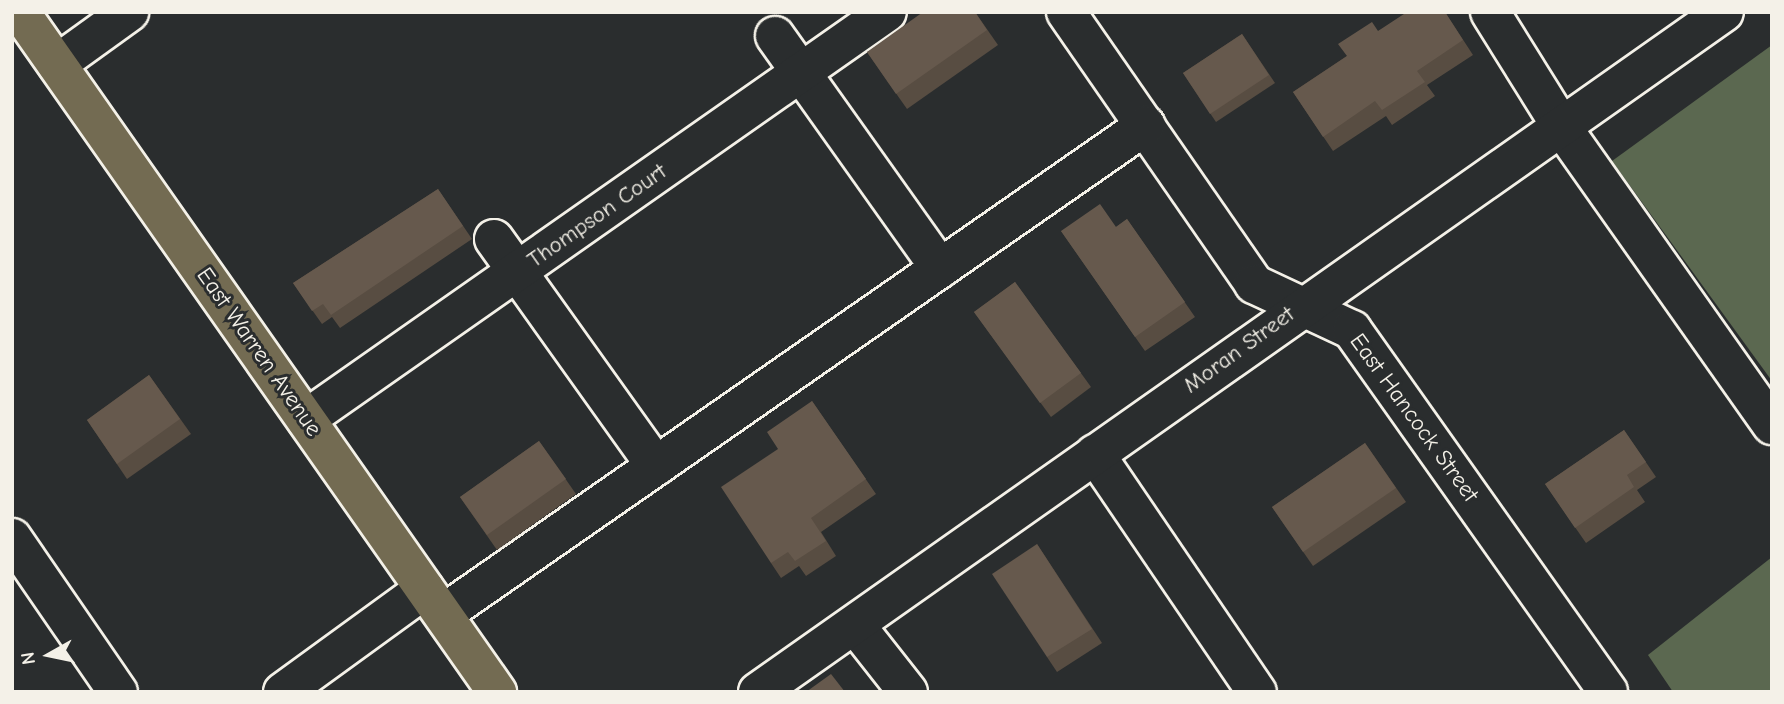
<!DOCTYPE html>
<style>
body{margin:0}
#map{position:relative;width:1784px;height:704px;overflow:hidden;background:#2a2d2e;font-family:"Comic Neue",sans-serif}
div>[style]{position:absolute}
.green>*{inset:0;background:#5b6850}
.roads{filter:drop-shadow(2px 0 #f4f1e8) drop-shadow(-2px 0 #f4f1e8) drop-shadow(0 2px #f4f1e8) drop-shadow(0 -2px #f4f1e8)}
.minor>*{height:38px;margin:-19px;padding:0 19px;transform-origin:19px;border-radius:19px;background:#2a2d2e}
.major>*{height:38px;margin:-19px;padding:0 19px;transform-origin:19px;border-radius:19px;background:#736b52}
.wall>*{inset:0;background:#584d42}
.building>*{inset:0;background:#66594d}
span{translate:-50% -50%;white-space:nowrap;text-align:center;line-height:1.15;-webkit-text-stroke:6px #2a2d2e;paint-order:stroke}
.street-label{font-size:23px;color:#f4f1e8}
.frame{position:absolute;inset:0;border:14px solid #f4f1e8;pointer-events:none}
.north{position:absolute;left:14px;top:620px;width:70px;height:70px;-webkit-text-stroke:5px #2a2d2e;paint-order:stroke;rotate:261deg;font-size:19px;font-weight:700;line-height:28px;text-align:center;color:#f4f1e8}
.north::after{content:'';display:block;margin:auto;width:24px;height:32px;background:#f4f1e8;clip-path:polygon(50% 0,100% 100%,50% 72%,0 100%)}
</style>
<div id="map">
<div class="green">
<div style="clip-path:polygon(1772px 45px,1772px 381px,1612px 161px)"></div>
<div style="clip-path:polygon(1772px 557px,1772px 692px,1673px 692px,1648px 655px)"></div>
</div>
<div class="roads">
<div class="minor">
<div style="left:1066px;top:12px;width:331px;rotate:55.3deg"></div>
<div style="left:1254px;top:284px;width:108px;rotate:25.1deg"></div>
<div style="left:1352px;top:330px;width:443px;rotate:54.7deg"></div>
<div style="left:1490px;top:12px;width:134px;rotate:58.1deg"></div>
<div style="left:1561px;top:126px;width:366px;rotate:54.8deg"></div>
<div style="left:775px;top:36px;width:285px;rotate:54.6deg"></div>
<div style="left:57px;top:64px;width:89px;rotate:-35.8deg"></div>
<div style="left:494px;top:239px;width:279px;rotate:54.5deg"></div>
<div style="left:306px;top:419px;width:709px;rotate:-35.01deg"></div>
<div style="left:1095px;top:454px;width:288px;rotate:55.8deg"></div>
<div style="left:12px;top:538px;width:187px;rotate:55.5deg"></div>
<div style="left:443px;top:614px;width:856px;rotate:-34.82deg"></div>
<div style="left:856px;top:626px;width:84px;rotate:51.8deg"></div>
<div style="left:283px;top:692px;width:175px;rotate:-36deg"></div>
<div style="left:758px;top:692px;width:1181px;rotate:-35.14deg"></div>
</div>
<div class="major">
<div style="left:20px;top:12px;width:831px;rotate:54.95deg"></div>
</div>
</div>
<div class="wall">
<div style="clip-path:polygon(975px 12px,998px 45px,907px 109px,867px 52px)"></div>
<div style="clip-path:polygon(1445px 12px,1473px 55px,1427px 85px,1435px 96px,1392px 125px,1386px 116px,1333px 151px,1293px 92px,1347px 56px,1378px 31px)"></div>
<div style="clip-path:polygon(1242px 34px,1275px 83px,1216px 122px,1183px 73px)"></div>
<div style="clip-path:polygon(438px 189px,472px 239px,340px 328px,332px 317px,322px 324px,293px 283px)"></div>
<div style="clip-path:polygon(1127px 219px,1195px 317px,1145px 351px,1061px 231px,1116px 227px)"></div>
<div style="clip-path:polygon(1015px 282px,1091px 387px,1051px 417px,974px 312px)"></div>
<div style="clip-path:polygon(149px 375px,191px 434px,127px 479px,87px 420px)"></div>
<div style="clip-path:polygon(812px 401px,876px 494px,821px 532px,836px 556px,806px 576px,799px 566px,781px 578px,771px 563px,778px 449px)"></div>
<div style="clip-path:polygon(1624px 430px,1656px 477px,1637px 490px,1645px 502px,1586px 543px,1545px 484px)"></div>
<div style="clip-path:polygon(539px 441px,576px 494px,497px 550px,460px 497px)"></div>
<div style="clip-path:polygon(1365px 443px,1406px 502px,1313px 566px,1272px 507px)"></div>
<div style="clip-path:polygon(1037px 544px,1102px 643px,1057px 672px,1047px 657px)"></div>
</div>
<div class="building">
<div style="clip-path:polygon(923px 12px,975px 12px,987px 30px,896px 94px,867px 52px)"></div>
<div style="clip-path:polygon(1407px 12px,1445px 12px,1463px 40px,1417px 71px,1425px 82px,1382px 110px,1375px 101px,1323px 137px,1293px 92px,1347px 56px,1338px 44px,1372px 22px,1378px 31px)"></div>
<div style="clip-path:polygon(1242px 34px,1269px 75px,1210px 114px,1183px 73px)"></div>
<div style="clip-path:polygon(438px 189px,463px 226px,331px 315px,323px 304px,312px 311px,293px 283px)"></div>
<div style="clip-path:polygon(1100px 204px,1116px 227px,1127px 219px,1185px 302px,1135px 337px,1061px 231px)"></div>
<div style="clip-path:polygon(1015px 282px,1081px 373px,1040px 403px,974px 312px)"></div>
<div style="clip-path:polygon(149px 375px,180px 419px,117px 464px,87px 420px)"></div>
<div style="clip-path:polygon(812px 401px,866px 479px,811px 518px,826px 541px,795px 561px,788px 552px,771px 563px,721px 487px,778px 449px,767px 432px)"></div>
<div style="clip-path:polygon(1624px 430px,1646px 462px,1627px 475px,1634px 487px,1575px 528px,1545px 484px)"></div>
<div style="clip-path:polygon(539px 441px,566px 479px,487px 535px,460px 497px)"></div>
<div style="clip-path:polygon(1365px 443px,1396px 488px,1303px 552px,1272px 507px)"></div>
<div style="clip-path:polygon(1037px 544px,1092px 629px,1047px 657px,992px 574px)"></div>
<div style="clip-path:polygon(831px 674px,845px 692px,806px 692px)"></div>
</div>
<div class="street-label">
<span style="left:597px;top:216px;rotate:-35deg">Thompson Court</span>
<span style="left:1239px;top:350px;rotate:-36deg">Moran Street</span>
<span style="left:259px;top:352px;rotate:55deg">East Warren Avenue</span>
<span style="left:1414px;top:418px;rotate:54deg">East Hancock Street</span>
</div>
<div class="frame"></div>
<div class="north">N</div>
</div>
